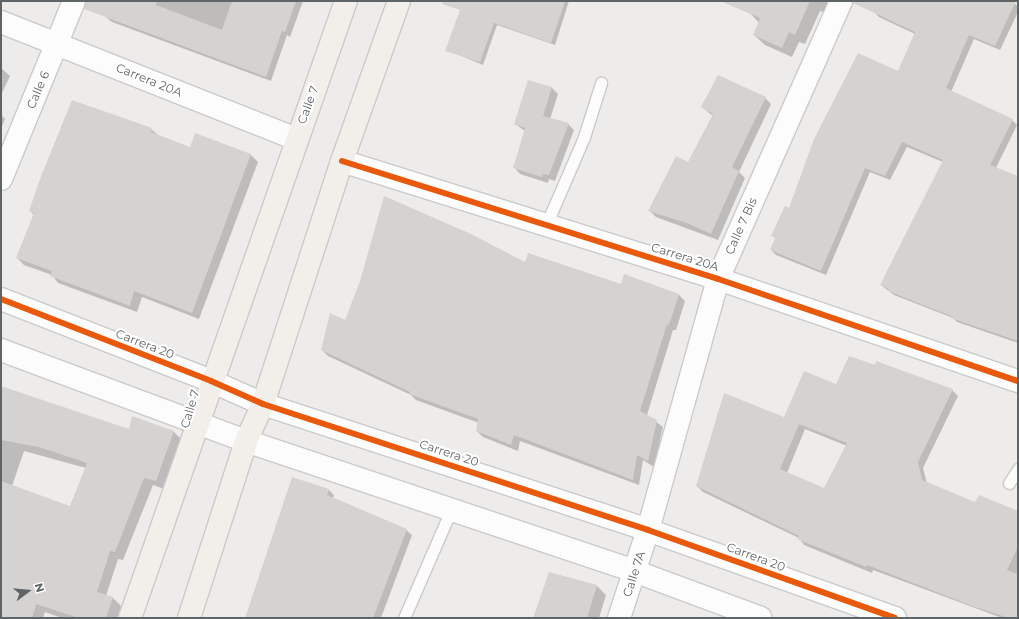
<!DOCTYPE html>
<style>
body{margin:0}
#map{position:relative;width:1019px;height:619px;overflow:hidden;background:#eeecea;font-family:Montserrat,sans-serif}
div>[style]{position:absolute}
.shadow>*{inset:0;background:#0003}
.building>*{inset:0;background:#d5d3d2}
.roads{filter:drop-shadow(1px 0 #cbcaca) drop-shadow(-1px 0 #cbcaca) drop-shadow(0 1px #cbcaca) drop-shadow(0 -1px #cbcaca)}
.lane>*{height:11px;margin:-5.5px;padding:0 5.5px;transform-origin:5.5px;border-radius:5.5px;background:#fcfcfc}
.street>*{height:22px;margin:-11px;padding:0 11px;transform-origin:11px;border-radius:11px;background:#fcfcfc}
.primary>*{height:22px;margin:-11px;padding:0 11px;transform-origin:11px;border-radius:11px;background:#f2efea}
.cycleway>*{height:6px;margin:-3px;padding:0 3px;transform-origin:3px;border-radius:3px;background:#e8590c}
span{translate:-50% -50%;white-space:nowrap;text-align:center;line-height:1.15;-webkit-text-stroke:4px #fff;paint-order:stroke}
.street-label{font-size:12px;color:#5f6467}
.frame{position:absolute;inset:0;border:2px solid #5f6467;pointer-events:none}
.north{position:absolute;left:8px;top:571px;width:40px;height:40px;-webkit-text-stroke:3px #fff;paint-order:stroke;rotate:74deg;font-size:11px;font-weight:700;line-height:16px;text-align:center;color:#5f6467}
.north::after{content:'';display:block;margin:auto;width:14px;height:18px;background:#5f6467;clip-path:polygon(50% 0,100% 100%,50% 72%,0 100%)}
</style>
<div id="map">
<div class="shadow">
<div style="clip-path:polygon(110px 1px,303px 1px,290px 37px,287px 35px,271px 81px,112px 22px,106px 17px)"></div>
<div style="clip-path:polygon(464px 1px,569px 1px,555px 45px,497px 25px,483px 65px,447px 50px)"></div>
<div style="clip-path:polygon(756px 1px,829px 1px,824px 12px,820px 11px,805px 44px,799px 42px,792px 57px,765px 45px,754px 35px,759px 23px,750px 13px)"></div>
<div style="clip-path:polygon(879px 1px,1010px 1px,1018px 6px,1018px 12px,1000px 50px,974px 39px,951px 92px,1012px 120px,1017px 125px,996px 168px,1018px 178px,1018px 343px,957px 322px,953px 318px,894px 295px,881px 285px,943px 162px,907px 147px,890px 180px,870px 172px,826px 275px,776px 255px,771px 250px,776px 239px,773px 236px,790px 209px,898px 73px,915px 34px,879px 17px,874px 12px)"></div>
<div style="clip-path:polygon(1px 68px,10px 76px,1px 95px)"></div>
<div style="clip-path:polygon(529px 81px,552px 88px,558px 94px,550px 119px,568px 124px,574px 130px,555px 181px,549px 179px,548px 183px,520px 174px,514px 167px,525px 131px,515px 124px)"></div>
<div style="clip-path:polygon(765px 98px,771px 104px,739px 172px,745px 178px,718px 240px,656px 217px,649px 210px,688px 163px,713px 116px,702px 107px)"></div>
<div style="clip-path:polygon(1px 115px,5px 119px,1px 129px)"></div>
<div style="clip-path:polygon(151px 129px,159px 136px,191px 148px,251px 155px,258px 162px,199px 319px,142px 297px,137px 312px,58px 283px,52px 275px,24px 265px,17px 258px,34px 215px,30px 211px)"></div>
<div style="clip-path:polygon(526px 263px,622px 285px,625px 275px,679px 295px,685px 301px,676px 330px,673px 330px,647px 415px,663px 427px,654px 467px,643px 460px,639px 485px,520px 441px,518px 451px,483px 437px,477px 431px,479px 423px,416px 400px,411px 395px,328px 356px,322px 350px,346px 321px)"></div>
<div style="clip-path:polygon(evenodd,877px 362px,952px 390px,958px 396px,923px 468px,927px 483px,976px 504px,1018px 512px,1018px 618px,1002px 618px,873px 570px,872px 573px,804px 545px,799px 538px,703px 492px,697px 486px,785px 418px,836px 386px,875px 366px,877px 362px,805px 429px,847px 446px,824px 489px,787px 473px,805px 429px)"></div>
<div style="clip-path:polygon(evenodd,1px 387px,130px 430px,173px 431px,182px 440px,164px 489px,153px 485px,123px 560px,118px 559px,106px 596px,113px 598px,121px 606px,117px 618px,62px 618px,45px 612px,43px 618px,1px 618px,1px 387px,24px 451px,86px 468px,70px 507px,12px 486px,24px 451px)"></div>
<div style="clip-path:polygon(329px 490px,334px 495px,333px 498px,406px 530px,412px 535px,381px 618px,246px 618px)"></div>
<div style="clip-path:polygon(597px 586px,606px 595px,599px 618px,534px 618px)"></div>
</div>
<div class="building">
<div style="clip-path:polygon(86px 1px,157px 1px,156px 5px,222px 30px,232px 1px,296px 1px,285px 32px,282px 31px,266px 77px,84px 9px)"></div>
<div style="clip-path:polygon(443px 1px,565px 1px,551px 43px,494px 23px,480px 62px,445px 51px,460px 10px,442px 4px)"></div>
<div style="clip-path:polygon(720px 1px,810px 1px,795px 35px,789px 32px,782px 48px,753px 35px,760px 18px)"></div>
<div style="clip-path:polygon(853px 1px,1016px 1px,995px 46px,969px 35px,946px 88px,1013px 119px,990px 165px,1018px 176px,1018px 341px,951px 318px,951px 316px,888px 291px,889px 289px,880px 285px,943px 160px,902px 142px,885px 176px,865px 168px,821px 271px,770px 250px,775px 238px,771px 236px,785px 206px,789px 208px,814px 139px,858px 53px,898px 71px,915px 32px,853px 3px)"></div>
<div style="clip-path:polygon(718px 75px,766px 97px,732px 167px,739px 171px,711px 234px,687px 223px,648px 211px,676px 156px,688px 162px,713px 114px,701px 107px)"></div>
<div style="clip-path:polygon(528px 80px,552px 87px,543px 116px,569px 123px,549px 175px,543px 174px,542px 177px,513px 168px,525px 128px,514px 124px)"></div>
<div style="clip-path:polygon(72px 100px,152px 128px,151px 132px,190px 147px,195px 133px,251px 154px,192px 313px,134px 291px,130px 306px,50px 276px,52px 271px,16px 258px,34px 213px,29px 211px,40px 179px)"></div>
<div style="clip-path:polygon(384px 196px,471px 234px,525px 262px,528px 253px,621px 284px,624px 274px,679px 294px,669px 325px,667px 324px,640px 411px,657px 420px,648px 461px,637px 455px,633px 480px,514px 435px,511px 445px,476px 431px,478px 419px,409px 394px,410px 392px,321px 350px,330px 313px,345px 320px,360px 281px)"></div>
<div style="clip-path:polygon(evenodd,849px 356px,875px 365px,876px 361px,953px 389px,918px 462px,922px 480px,975px 502px,979px 495px,1018px 511px,1018px 547px,1007px 570px,1018px 574px,1018px 618px,1009px 618px,975px 607px,867px 565px,866px 567px,797px 539px,799px 536px,696px 486px,724px 393px,784px 417px,804px 371px,836px 384px,849px 356px,799px 424px,847px 443px,824px 488px,780px 469px,799px 424px)"></div>
<div style="clip-path:polygon(1px 386px,129px 429px,132px 416px,174px 431px,156px 481px,144px 478px,115px 552px,110px 551px,97px 592px,113px 597px,106px 618px,79px 618px,36px 604px,32px 618px,1px 618px,1px 481px,70px 506px,87px 463px,39px 447px,1px 440px)"></div>
<div style="clip-path:polygon(292px 477px,329px 489px,327px 495px,407px 529px,373px 618px,245px 618px)"></div>
<div style="clip-path:polygon(549px 572px,597px 585px,587px 618px,533px 618px)"></div>
</div>
<div class="roads">
<div class="lane">
<div style="left:546px;top:225px;width:96px;rotate:-66.6deg"></div>
<div style="left:584px;top:137px;width:57px;rotate:-72.5deg"></div>
<div style="left:1009px;top:483px;width:17px;rotate:-57deg"></div>
<div style="left:404px;top:618px;width:118px;rotate:-66.5deg"></div>
</div>
<div class="street">
<div style="left:1px;top:22px;width:317px;rotate:21.6deg"></div>
<div style="left:342px;top:161px;width:394px;rotate:17.4deg"></div>
<div style="left:718px;top:279px;width:317px;rotate:18.8deg"></div>
<div style="left:1px;top:179px;width:192px;rotate:-67.7deg"></div>
<div style="left:1px;top:299px;width:225px;rotate:21.3deg"></div>
<div style="left:211px;top:381px;width:57px;rotate:23.9deg"></div>
<div style="left:263px;top:404px;width:405px;rotate:18.1deg"></div>
<div style="left:648px;top:530px;width:262px;rotate:19.6deg"></div>
<div style="left:1px;top:350px;width:261px;rotate:20.4deg"></div>
<div style="left:246px;top:441px;width:409px;rotate:18.5deg"></div>
<div style="left:634px;top:571px;width:135px;rotate:20.3deg"></div>
<div style="left:619px;top:618px;width:93px;rotate:-71.8deg"></div>
<div style="left:648px;top:530px;width:261px;rotate:-74.4deg"></div>
<div style="left:718px;top:279px;width:304px;rotate:-66.1deg"></div>
</div>
<div class="primary">
<div style="left:130px;top:618px;width:654px;rotate:-70.71deg"></div>
<div style="left:189px;top:618px;width:186px;rotate:-72.1deg"></div>
<div style="left:246px;top:441px;width:41px;rotate:-65.3deg"></div>
<div style="left:263px;top:404px;width:256px;rotate:-72deg"></div>
<div style="left:342px;top:161px;width:170px;rotate:-70.4deg"></div>
</div>
</div>
<div class="cycleway">
<div style="left:342px;top:161px;width:394px;rotate:17.4deg"></div>
<div style="left:718px;top:279px;width:317px;rotate:18.8deg"></div>
<div style="left:1px;top:299px;width:225px;rotate:21.3deg"></div>
<div style="left:211px;top:381px;width:57px;rotate:23.9deg"></div>
<div style="left:263px;top:404px;width:405px;rotate:18.1deg"></div>
<div style="left:648px;top:530px;width:262px;rotate:19.6deg"></div>
</div>
<div class="street-label">
<span style="left:149px;top:80px;rotate:22deg">Carrera 20A</span>
<span style="left:38px;top:90px;rotate:-67deg">Calle 6</span>
<span style="left:308px;top:105px;rotate:-70deg">Calle 7</span>
<span style="left:741px;top:226px;rotate:-66deg">Calle 7 Bis</span>
<span style="left:685px;top:257px;rotate:17deg">Carrera 20A</span>
<span style="left:145px;top:344px;rotate:21deg">Carrera 20</span>
<span style="left:190px;top:409px;rotate:-73deg">Calle 7</span>
<span style="left:449px;top:453px;rotate:18deg">Carrera 20</span>
<span style="left:756px;top:557px;rotate:20deg">Carrera 20</span>
<span style="left:634px;top:574px;rotate:-72deg">Calle 7A</span>
</div>
<div class="frame"></div>
<div class="north">N</div>
</div>
